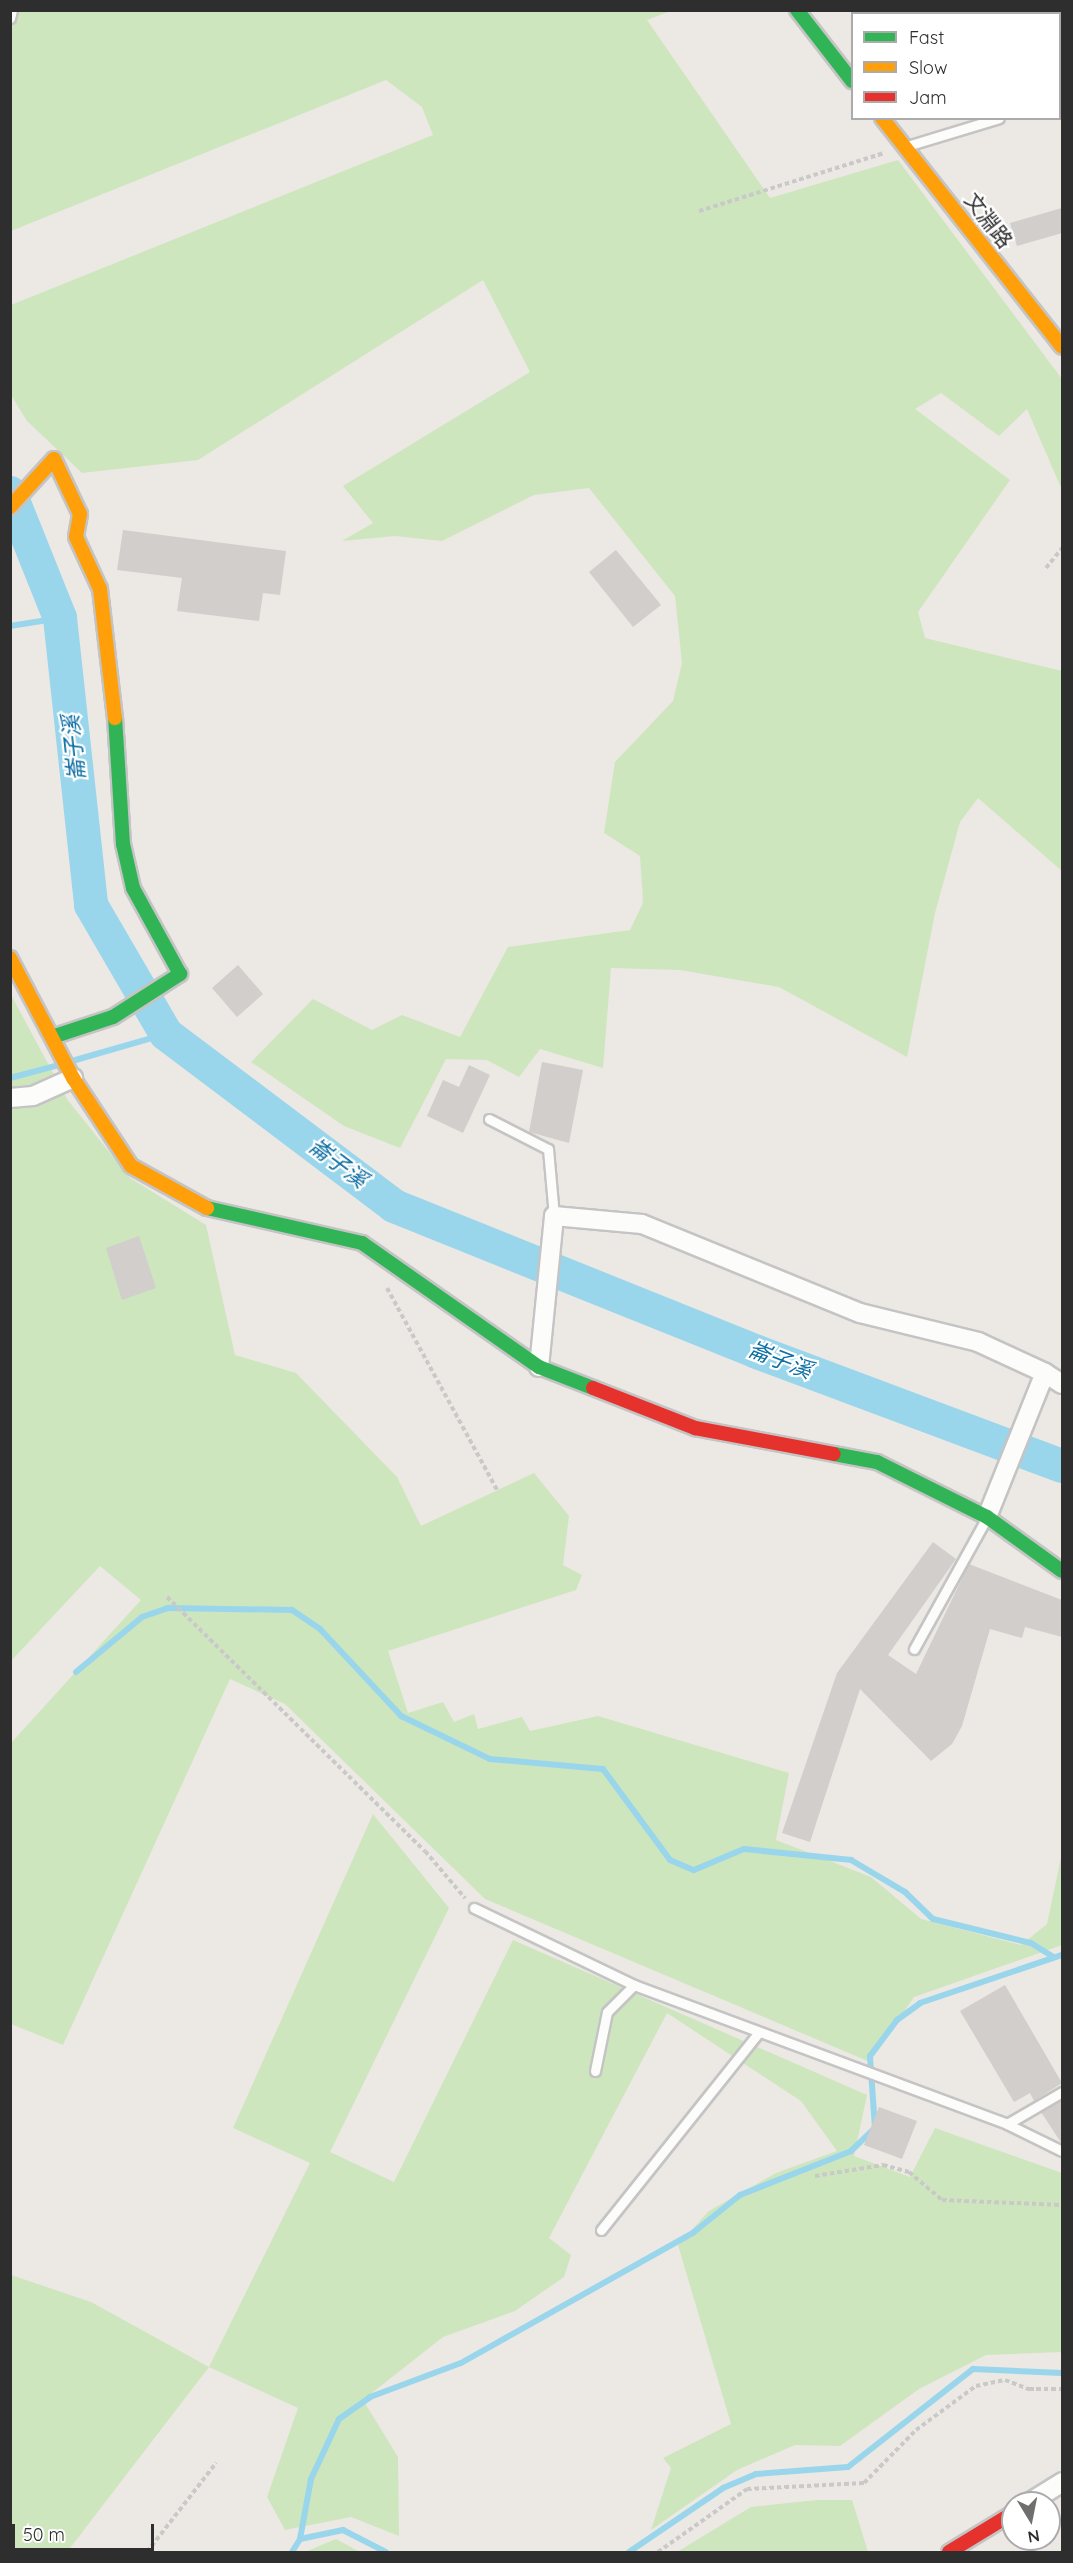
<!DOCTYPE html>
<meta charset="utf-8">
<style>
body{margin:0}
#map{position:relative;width:1073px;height:2563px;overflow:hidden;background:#ece8e4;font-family:Quicksand,"Noto Sans TC",sans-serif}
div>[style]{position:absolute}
.green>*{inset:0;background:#cee6be}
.stream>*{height:6px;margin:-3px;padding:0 3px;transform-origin:3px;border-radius:3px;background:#99d6ec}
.river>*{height:34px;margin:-17px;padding:0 17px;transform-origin:17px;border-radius:17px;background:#99d6ec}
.building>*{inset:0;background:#d1cecb}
.path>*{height:4px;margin-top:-2px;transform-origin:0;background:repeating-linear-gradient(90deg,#c9c9c8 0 4.5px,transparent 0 7.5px)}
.roads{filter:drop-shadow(2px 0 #c5c4c5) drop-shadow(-2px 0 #c5c4c5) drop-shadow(0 2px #c5c4c5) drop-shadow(0 -2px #c5c4c5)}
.lane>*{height:9px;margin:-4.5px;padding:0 4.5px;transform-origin:4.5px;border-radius:4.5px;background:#fcfcfb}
.street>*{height:18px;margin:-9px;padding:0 9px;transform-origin:9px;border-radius:9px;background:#fcfcfb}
.fast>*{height:14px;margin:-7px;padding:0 7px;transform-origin:7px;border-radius:7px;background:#30b455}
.slow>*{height:14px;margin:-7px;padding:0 7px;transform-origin:7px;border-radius:7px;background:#ff9f0a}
.jam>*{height:14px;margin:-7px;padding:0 7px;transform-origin:7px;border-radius:7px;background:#e5322d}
span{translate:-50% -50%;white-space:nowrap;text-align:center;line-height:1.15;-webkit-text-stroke:4.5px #fff;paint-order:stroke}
.street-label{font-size:21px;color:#2e2e2e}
.water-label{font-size:22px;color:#0d6fa3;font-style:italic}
.frame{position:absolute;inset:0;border:12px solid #2e2e2e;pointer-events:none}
.legend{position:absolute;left:851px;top:12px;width:210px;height:108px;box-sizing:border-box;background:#fff;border:2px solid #ababab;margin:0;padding:8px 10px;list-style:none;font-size:18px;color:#2e2e2e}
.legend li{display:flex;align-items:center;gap:12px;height:30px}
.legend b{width:30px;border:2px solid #ababab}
.north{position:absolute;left:1001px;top:2491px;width:60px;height:60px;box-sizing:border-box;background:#fff;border:2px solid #ababab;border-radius:50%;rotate:170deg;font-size:16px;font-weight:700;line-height:24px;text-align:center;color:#2e2e2e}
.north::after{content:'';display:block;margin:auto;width:21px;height:27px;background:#706f6e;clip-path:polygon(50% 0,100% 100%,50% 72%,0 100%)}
.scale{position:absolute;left:12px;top:2524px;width:142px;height:27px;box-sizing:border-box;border:3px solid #2e2e2e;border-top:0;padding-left:8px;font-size:18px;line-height:21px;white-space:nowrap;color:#2e2e2e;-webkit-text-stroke:4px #fff;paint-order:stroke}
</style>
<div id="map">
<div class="green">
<div style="clip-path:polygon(11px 11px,671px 11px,647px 20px,770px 198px,898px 160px,1062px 379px,1062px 490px,1027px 409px,999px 436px,941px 393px,915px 409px,1010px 480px,918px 612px,925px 638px,1062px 671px,1062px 871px,978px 798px,960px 822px,935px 913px,907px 1057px,779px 987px,680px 970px,611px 968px,603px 1068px,540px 1049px,519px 1077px,487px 1060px,446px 1059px,400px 1148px,344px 1126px,251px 1062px,313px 999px,372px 1030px,402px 1015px,460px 1037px,508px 947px,630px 930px,643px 903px,640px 856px,604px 833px,615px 762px,673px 701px,682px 663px,675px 596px,589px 488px,534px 495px,442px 541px,395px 536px,342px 541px,373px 523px,343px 486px,530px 372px,483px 280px,198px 460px,82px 473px,27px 421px,11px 395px,11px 305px,433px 135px,422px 107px,386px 80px,11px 231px)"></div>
<div style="clip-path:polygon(10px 993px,67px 1099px,130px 1178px,206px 1225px,235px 1355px,296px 1373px,397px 1477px,421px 1526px,534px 1473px,569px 1516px,563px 1565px,582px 1575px,576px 1590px,388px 1651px,408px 1713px,443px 1702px,454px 1722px,474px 1714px,478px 1729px,522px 1717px,530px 1731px,598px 1716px,789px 1773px,776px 1840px,871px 1877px,921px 1919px,1021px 1945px,1047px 1924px,1062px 1853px,1062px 1945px,914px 1997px,870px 2062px,485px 1899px,285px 1704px,230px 1679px,63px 2045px,11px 2024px,11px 1743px,141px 1600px,100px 1566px,11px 1661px)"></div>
<div style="clip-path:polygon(373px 1814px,449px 1908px,330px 2152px,394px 2182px,513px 1940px,867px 2095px,854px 2156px,910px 2177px,935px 2128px,1062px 2173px,1062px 2352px,986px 2355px,919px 2389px,840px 2446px,795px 2445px,737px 2470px,651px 2530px,671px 2468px,663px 2458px,731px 2424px,678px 2245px,709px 2211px,776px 2173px,837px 2151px,801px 2101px,667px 2013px,549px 2238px,571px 2255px,564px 2277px,515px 2311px,443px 2337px,363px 2400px,398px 2457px,399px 2536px,351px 2517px,285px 2530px,267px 2497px,298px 2408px,209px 2367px,67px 2552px,11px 2552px,11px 2275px,91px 2302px,209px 2367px,310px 2163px,233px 2128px)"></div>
<div style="clip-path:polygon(817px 2500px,852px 2500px,868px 2552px,677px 2552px,751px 2507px)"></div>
<div style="clip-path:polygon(336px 2539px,360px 2552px,306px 2552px,307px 2551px)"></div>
</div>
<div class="stream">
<div style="left:10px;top:626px;width:51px;rotate:-9.1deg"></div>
<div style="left:72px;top:1061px;width:98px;rotate:-16deg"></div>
<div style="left:10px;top:1078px;width:51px;rotate:-14.9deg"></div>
<div style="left:76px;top:1672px;width:86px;rotate:-39.8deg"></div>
<div style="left:142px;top:1617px;width:28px;rotate:-19deg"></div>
<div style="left:168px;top:1608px;width:124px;rotate:0.9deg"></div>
<div style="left:292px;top:1610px;width:34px;rotate:34deg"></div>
<div style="left:320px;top:1629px;width:119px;rotate:47deg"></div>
<div style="left:401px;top:1716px;width:99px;rotate:25.8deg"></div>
<div style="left:490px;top:1759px;width:113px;rotate:5.1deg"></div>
<div style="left:603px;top:1769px;width:113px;rotate:53.6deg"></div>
<div style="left:670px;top:1860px;width:26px;rotate:23deg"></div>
<div style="left:694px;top:1870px;width:54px;rotate:-22.8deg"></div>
<div style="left:744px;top:1849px;width:108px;rotate:5.9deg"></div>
<div style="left:851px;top:1860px;width:63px;rotate:30.7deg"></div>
<div style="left:905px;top:1892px;width:39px;rotate:44deg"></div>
<div style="left:933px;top:1919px;width:101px;rotate:13.8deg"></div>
<div style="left:1031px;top:1943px;width:26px;rotate:32deg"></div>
<div style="left:300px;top:2539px;width:61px;rotate:-79.6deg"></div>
<div style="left:311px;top:2479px;width:66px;rotate:-65deg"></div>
<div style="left:339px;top:2419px;width:38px;rotate:-35deg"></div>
<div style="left:370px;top:2397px;width:97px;rotate:-20.5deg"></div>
<div style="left:461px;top:2363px;width:267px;rotate:-29.3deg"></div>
<div style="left:694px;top:2232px;width:59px;rotate:-38.8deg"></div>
<div style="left:740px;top:2195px;width:119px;rotate:-21.6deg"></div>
<div style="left:851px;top:2151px;width:33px;rotate:-44deg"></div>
<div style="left:875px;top:2128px;width:72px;rotate:-94deg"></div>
<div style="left:870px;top:2056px;width:45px;rotate:-53.1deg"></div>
<div style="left:897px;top:2020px;width:29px;rotate:-36deg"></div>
<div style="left:920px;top:2003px;width:150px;rotate:-18.7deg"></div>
<div style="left:292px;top:2552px;width:15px;rotate:-58deg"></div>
<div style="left:300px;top:2539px;width:44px;rotate:-11.8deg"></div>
<div style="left:343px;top:2530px;width:48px;rotate:27.1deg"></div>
<div style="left:629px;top:2552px;width:114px;rotate:-34.2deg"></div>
<div style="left:723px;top:2488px;width:36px;rotate:-23deg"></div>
<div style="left:756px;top:2474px;width:92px;rotate:-4.4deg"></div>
<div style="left:848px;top:2467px;width:159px;rotate:-38.1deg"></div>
<div style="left:973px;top:2369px;width:89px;rotate:2.6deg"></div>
</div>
<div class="river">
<div style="left:10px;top:493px;width:135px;rotate:68.2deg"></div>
<div style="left:60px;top:618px;width:289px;rotate:83.8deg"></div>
<div style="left:91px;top:905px;width:149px;rotate:59.8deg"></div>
<div style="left:166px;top:1034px;width:286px;rotate:37deg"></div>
<div style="left:394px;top:1206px;width:391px;rotate:21.9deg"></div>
<div style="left:757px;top:1352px;width:326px;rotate:20.5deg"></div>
</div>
<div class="building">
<div style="clip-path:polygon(1062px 208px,1062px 233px,1017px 246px,1010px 223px)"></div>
<div style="clip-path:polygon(123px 530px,286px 551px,280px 595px,263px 593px,259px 621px,177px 611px,182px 578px,117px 570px)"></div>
<div style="clip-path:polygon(616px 550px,661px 605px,633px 627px,589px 572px)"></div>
<div style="clip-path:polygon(238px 965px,263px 994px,237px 1017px,212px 988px)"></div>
<div style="clip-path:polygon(542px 1062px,583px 1070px,569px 1143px,529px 1132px)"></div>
<div style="clip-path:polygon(469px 1065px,490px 1075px,463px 1133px,427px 1116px,443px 1080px,459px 1087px)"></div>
<div style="clip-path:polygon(139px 1236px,156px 1288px,122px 1300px,106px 1248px)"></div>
<div style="clip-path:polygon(933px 1542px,956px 1559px,888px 1655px,916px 1674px,969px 1564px,1062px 1600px,1062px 1637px,1025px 1627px,1022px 1638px,990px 1629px,962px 1726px,952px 1744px,931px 1761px,860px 1689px,810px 1842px,782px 1833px,837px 1673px)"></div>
<div style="clip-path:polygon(1005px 1985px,1062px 2083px,1034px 2101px,1030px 2093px,1014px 2102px,960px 2011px)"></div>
<div style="clip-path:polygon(1062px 2100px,1062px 2144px,1041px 2112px)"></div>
<div style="clip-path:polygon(879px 2107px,917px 2121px,902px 2159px,864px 2145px)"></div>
</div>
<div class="path">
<div style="left:699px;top:211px;width:194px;rotate:-17.4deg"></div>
<div style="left:1046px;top:568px;width:26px;rotate:-51deg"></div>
<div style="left:387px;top:1288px;width:230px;rotate:61.4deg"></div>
<div style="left:167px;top:1597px;width:362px;rotate:44.6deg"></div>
<div style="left:425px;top:1851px;width:62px;rotate:49.6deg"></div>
<div style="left:815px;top:2176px;width:69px;rotate:-9.2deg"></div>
<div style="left:883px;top:2165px;width:27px;rotate:15deg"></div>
<div style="left:909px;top:2172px;width:43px;rotate:40.3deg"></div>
<div style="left:942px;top:2200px;width:120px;rotate:2.4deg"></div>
<div style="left:147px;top:2552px;width:113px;rotate:-52.2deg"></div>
<div style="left:658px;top:2552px;width:109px;rotate:-35.3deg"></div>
<div style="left:747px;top:2489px;width:117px;rotate:-2.9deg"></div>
<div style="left:864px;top:2483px;width:74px;rotate:-45.5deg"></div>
<div style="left:916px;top:2430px;width:74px;rotate:-36.3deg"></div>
<div style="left:976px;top:2386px;width:30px;rotate:-12deg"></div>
<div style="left:1005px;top:2380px;width:26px;rotate:21deg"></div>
<div style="left:1029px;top:2389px;width:33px"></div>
</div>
<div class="roads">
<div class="lane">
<div style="left:10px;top:18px;width:8px;rotate:-76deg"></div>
<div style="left:1060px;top:100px;width:2px;rotate:-27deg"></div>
<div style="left:907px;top:146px;width:96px;rotate:-16.9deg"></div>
<div style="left:489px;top:1119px;width:66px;rotate:27deg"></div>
<div style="left:548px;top:1149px;width:67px;rotate:84.9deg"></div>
<div style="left:914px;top:1649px;width:149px;rotate:-61deg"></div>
<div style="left:474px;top:1908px;width:178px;rotate:25.7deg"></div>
<div style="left:634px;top:1985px;width:398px;rotate:20.4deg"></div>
<div style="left:1007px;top:2124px;width:61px;rotate:26.1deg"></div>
<div style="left:595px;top:2071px;width:60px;rotate:-78.5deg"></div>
<div style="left:607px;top:2012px;width:38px;rotate:-45deg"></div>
<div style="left:1007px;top:2124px;width:64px;rotate:-30.2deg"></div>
<div style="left:601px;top:2230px;width:253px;rotate:-51.4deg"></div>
</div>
<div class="street">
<div style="left:10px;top:1098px;width:23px;rotate:-5deg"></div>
<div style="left:33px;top:1096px;width:44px;rotate:-24.2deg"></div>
<div style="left:539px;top:1367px;width:152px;rotate:-84.3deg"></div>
<div style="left:554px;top:1216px;width:88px;rotate:5.2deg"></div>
<div style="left:642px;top:1224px;width:235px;rotate:22.2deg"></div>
<div style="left:860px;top:1313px;width:122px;rotate:13.8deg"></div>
<div style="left:978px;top:1342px;width:74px;rotate:24.8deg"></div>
<div style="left:987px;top:1517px;width:155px;rotate:-68.1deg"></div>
<div style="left:1045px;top:1373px;width:20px;rotate:33deg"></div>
<div style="left:1029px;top:2503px;width:39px;rotate:-32deg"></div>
</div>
<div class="fast">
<div style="left:797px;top:10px;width:90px;rotate:52.2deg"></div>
<div style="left:52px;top:1037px;width:64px;rotate:-18.2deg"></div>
<div style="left:113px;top:1017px;width:80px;rotate:-32.7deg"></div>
<div style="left:180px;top:974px;width:98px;rotate:-118.7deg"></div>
<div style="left:133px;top:888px;width:45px;rotate:-102.8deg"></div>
<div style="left:123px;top:844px;width:126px;rotate:-93.6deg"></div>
<div style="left:207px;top:1208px;width:159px;rotate:12.7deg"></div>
<div style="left:362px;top:1243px;width:216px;rotate:35deg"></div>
<div style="left:539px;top:1367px;width:58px;rotate:21.3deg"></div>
<div style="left:834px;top:1454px;width:44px;rotate:10.5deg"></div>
<div style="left:877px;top:1462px;width:123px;rotate:26.6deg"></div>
<div style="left:987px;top:1517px;width:92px;rotate:35.8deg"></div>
</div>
<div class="slow">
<div style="left:882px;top:118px;width:291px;rotate:51.8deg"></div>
<div style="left:10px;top:507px;width:65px;rotate:-47.5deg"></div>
<div style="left:54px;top:459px;width:61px;rotate:64.7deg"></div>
<div style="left:80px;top:514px;width:23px;rotate:100deg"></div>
<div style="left:76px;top:537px;width:57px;rotate:65.2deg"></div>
<div style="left:100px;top:589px;width:130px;rotate:83.4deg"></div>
<div style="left:10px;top:958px;width:136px;rotate:62.3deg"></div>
<div style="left:73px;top:1078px;width:105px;rotate:56.6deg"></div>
<div style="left:131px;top:1166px;width:87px;rotate:28.9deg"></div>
</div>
<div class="jam">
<div style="left:593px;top:1388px;width:110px;rotate:21.4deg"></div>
<div style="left:695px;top:1428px;width:141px;rotate:10.6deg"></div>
<div style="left:949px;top:2552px;width:75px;rotate:-31.4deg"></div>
</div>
</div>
<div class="street-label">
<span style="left:989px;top:220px;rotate:52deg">文淵路</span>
</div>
<div class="water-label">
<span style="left:74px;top:748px;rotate:-96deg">崙子溪</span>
<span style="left:338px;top:1163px;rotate:37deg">崙子溪</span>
<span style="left:780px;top:1360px;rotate:21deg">崙子溪</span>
</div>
<div class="frame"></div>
<ul class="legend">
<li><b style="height:8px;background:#30b455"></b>Fast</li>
<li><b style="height:8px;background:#ff9f0a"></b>Slow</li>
<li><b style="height:8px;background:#e5322d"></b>Jam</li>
</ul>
<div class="north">N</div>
<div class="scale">50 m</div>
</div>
